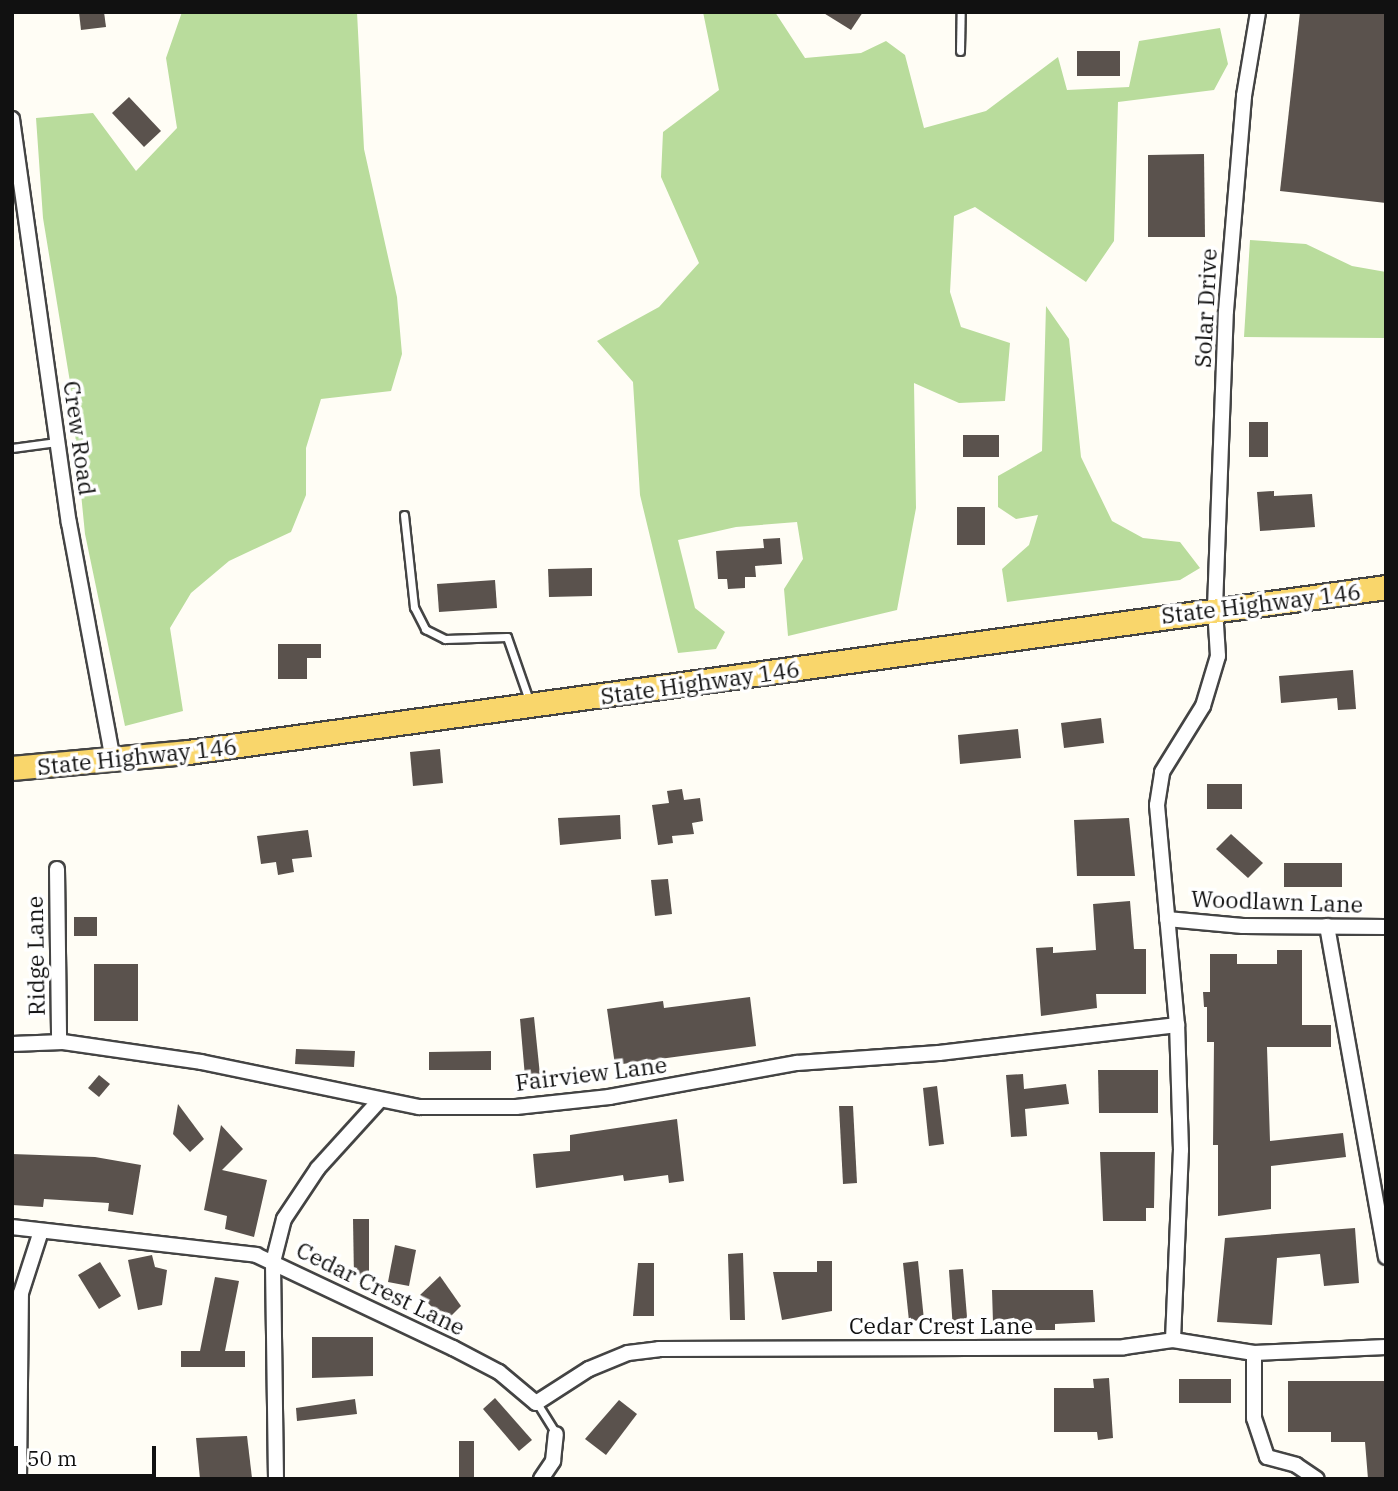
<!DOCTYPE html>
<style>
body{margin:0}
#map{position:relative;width:1398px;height:1491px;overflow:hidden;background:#fffdf5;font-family:"IBM Plex Serif",serif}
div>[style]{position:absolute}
.forest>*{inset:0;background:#b9dc9c}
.building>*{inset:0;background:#5a524d}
.roads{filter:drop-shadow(2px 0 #444) drop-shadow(-2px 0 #444) drop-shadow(0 2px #444) drop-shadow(0 -2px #444)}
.service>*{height:7px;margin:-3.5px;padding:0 3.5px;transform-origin:3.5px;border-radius:3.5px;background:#fff}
.minor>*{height:14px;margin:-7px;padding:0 7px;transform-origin:7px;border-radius:7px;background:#fff}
.primary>*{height:23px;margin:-11.5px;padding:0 11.5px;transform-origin:11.5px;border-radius:11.5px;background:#f9d66b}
span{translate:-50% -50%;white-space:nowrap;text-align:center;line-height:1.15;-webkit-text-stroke:7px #fff;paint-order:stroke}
.street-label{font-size:23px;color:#111}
.frame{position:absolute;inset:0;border:14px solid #111;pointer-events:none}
.scale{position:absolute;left:14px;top:1446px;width:142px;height:32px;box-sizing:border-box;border:4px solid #111;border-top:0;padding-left:9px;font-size:21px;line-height:24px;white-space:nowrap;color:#111;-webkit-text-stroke:5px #fff;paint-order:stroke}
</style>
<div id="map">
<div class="forest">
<div style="clip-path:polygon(182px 12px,357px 12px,364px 149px,397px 297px,402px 354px,391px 391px,321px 399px,306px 448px,306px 495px,291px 532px,229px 561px,191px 593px,170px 628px,183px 711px,125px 726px,85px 534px,70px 382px,43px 218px,36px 118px,93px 113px,136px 171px,177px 128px,166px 58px)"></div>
<div style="clip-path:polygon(703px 12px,775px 12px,805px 58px,861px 53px,886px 41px,905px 55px,924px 128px,986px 111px,1058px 57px,1067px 90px,1129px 87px,1139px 41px,1220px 28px,1228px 64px,1214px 90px,1118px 102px,1114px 241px,1086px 282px,975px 207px,954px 216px,950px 292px,961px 327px,1010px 343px,1005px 401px,959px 403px,914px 383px,916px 508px,897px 610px,788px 636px,784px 589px,803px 559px,797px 522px,736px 527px,678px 540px,695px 608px,725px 632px,716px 649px,678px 653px,640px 495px,633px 382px,597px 341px,659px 307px,699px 263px,661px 177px,663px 132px,719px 90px)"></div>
<div style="clip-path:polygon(1250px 240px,1306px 244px,1352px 266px,1386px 272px,1386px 338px,1244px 337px)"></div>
<div style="clip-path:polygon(1046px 306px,1069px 339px,1081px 457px,1112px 521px,1143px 538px,1180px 542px,1200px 568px,1180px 580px,1007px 602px,1002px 569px,1029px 545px,1038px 515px,1016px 519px,998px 507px,998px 476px,1042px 451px)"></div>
</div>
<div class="building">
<div style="clip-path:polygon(79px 12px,104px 12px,106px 27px,81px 30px)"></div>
<div style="clip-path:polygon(822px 12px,863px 12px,851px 30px)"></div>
<div style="clip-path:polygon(1300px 12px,1386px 12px,1386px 203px,1280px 191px)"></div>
<div style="clip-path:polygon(1077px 51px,1120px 51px,1120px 76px,1077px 76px)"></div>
<div style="clip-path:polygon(129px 97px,161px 131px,144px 147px,112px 113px)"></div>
<div style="clip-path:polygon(1204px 154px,1205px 237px,1148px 237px,1148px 155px)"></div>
<div style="clip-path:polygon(1249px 422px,1268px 422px,1268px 457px,1249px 457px)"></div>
<div style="clip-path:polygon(963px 435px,999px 435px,999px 457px,963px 457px)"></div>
<div style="clip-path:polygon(1274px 491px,1274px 496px,1312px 494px,1315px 527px,1260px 531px,1257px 492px)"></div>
<div style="clip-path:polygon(957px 507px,985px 507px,985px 545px,957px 545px)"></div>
<div style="clip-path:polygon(780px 538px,782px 564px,755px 566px,756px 577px,745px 577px,745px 588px,728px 589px,727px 579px,718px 579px,716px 551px,764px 548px,763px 539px)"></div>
<div style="clip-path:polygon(592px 568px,592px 596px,549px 597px,548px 569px)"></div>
<div style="clip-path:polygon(495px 580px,497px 608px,439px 612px,437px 584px)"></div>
<div style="clip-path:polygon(278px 644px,321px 644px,321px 658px,307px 658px,307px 679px,278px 679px)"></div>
<div style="clip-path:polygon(1353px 670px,1356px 709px,1338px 710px,1337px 698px,1281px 703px,1279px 676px)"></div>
<div style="clip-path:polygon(1101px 718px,1104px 743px,1064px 748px,1061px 723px)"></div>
<div style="clip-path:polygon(1018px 729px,1021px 758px,960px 764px,958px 735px)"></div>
<div style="clip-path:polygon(440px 749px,443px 783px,413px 786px,410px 752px)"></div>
<div style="clip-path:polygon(1207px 784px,1242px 784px,1242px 809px,1207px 809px)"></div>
<div style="clip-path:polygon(682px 789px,684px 800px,700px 798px,703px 821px,692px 823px,694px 834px,672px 836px,673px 843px,658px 845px,652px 805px,669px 803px,667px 791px)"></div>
<div style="clip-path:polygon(620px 815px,621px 839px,560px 845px,558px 818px)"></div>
<div style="clip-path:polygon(1129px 818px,1135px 876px,1077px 876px,1074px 820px)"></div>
<div style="clip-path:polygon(308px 830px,312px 857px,292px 859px,294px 872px,278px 875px,276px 862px,261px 864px,257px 836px)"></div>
<div style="clip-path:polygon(1231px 834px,1263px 863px,1248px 878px,1216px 849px)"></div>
<div style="clip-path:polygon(1284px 863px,1342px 863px,1342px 887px,1284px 887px)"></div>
<div style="clip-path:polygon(668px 879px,672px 914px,655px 916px,651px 880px)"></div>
<div style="clip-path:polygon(1130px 901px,1134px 949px,1146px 949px,1146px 994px,1096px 994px,1097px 1008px,1041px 1016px,1036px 948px,1053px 947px,1053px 953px,1096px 950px,1093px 904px)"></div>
<div style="clip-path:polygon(74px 917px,97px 917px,97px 936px,74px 936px)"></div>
<div style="clip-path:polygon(1277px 950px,1302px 950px,1302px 1025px,1331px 1025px,1331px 1047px,1267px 1047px,1270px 1141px,1343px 1133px,1346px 1157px,1271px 1166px,1271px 1209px,1218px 1216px,1218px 1145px,1213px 1145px,1214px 1042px,1207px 1042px,1207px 1007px,1204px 1007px,1203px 992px,1210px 992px,1210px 954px,1237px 954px,1237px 964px,1277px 964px)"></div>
<div style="clip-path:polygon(94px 964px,138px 964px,138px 1021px,94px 1021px)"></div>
<div style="clip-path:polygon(750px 997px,756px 1046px,615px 1065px,607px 1009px,663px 1001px,664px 1008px)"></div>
<div style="clip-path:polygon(534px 1017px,540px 1075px,525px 1077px,520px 1019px)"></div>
<div style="clip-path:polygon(296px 1049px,355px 1051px,354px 1067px,295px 1064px)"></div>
<div style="clip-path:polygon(491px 1051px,491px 1070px,429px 1070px,429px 1052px)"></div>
<div style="clip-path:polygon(1098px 1070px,1158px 1070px,1158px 1113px,1099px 1113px)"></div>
<div style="clip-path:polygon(1023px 1074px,1024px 1089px,1066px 1084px,1069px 1104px,1025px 1109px,1027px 1136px,1011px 1137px,1006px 1075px)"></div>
<div style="clip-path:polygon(99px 1075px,110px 1084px,99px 1097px,88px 1088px)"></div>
<div style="clip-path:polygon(937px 1086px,944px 1144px,929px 1146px,923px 1088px)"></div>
<div style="clip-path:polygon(178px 1104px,204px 1139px,190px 1152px,173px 1134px)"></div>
<div style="clip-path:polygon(839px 1106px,853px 1106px,857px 1183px,843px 1184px)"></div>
<div style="clip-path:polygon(677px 1119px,684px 1181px,669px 1183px,668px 1175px,624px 1181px,623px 1175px,536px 1188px,533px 1154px,570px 1151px,570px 1135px)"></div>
<div style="clip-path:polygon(221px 1125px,243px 1149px,222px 1170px,267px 1180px,254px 1237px,225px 1229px,227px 1216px,204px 1210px)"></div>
<div style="clip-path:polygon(1100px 1152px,1155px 1152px,1154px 1208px,1146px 1208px,1146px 1221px,1103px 1221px)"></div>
<div style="clip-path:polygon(12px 1154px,95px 1157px,141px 1165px,133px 1215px,108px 1211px,109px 1203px,44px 1199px,43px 1207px,12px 1205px)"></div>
<div style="clip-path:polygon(353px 1219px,369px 1219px,369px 1277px,354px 1277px)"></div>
<div style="clip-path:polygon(1355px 1228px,1359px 1283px,1324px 1286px,1320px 1254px,1277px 1258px,1272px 1325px,1217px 1322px,1225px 1238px)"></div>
<div style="clip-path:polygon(395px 1245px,416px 1250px,409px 1286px,388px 1282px)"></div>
<div style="clip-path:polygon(743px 1253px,745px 1320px,730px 1320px,728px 1254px)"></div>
<div style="clip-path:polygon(152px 1255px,155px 1267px,167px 1270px,162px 1305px,138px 1310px,128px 1260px)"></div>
<div style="clip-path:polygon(817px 1261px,832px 1261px,832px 1311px,782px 1320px,773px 1272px,817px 1272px)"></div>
<div style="clip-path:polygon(918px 1261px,924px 1320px,909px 1321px,903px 1263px)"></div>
<div style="clip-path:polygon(100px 1262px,121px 1296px,99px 1309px,78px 1275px)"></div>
<div style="clip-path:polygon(638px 1263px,654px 1263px,654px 1316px,633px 1316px)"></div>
<div style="clip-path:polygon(963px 1269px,968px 1329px,953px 1330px,949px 1270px)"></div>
<div style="clip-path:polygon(440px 1276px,461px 1306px,446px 1321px,420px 1295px)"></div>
<div style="clip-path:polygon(215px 1277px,239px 1281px,225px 1351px,245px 1351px,245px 1367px,181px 1367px,181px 1351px,200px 1351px)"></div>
<div style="clip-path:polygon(992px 1290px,1093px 1290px,1095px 1322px,1055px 1324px,1055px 1330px,1030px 1330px,1030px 1322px,993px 1323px)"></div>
<div style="clip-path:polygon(312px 1337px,373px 1337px,373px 1376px,312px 1378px)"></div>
<div style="clip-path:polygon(1109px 1378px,1113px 1438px,1098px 1440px,1097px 1432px,1054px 1432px,1054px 1388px,1094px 1388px,1093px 1379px)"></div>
<div style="clip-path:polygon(1179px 1379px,1231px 1379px,1231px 1403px,1179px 1403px)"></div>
<div style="clip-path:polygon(1288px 1381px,1384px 1381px,1386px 1479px,1368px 1479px,1365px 1442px,1331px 1442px,1331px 1432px,1288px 1432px)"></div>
<div style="clip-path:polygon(495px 1398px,532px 1440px,519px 1451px,483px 1409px)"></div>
<div style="clip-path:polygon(355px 1399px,357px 1414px,297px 1421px,296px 1408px)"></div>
<div style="clip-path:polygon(619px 1400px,637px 1414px,606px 1455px,585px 1439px)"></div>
<div style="clip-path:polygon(247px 1436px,252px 1478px,200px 1479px,196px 1438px)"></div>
<div style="clip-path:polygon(459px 1441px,474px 1441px,474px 1479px,459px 1479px)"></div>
</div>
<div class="roads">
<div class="service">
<div style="left:960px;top:51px;width:39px;rotate:-89deg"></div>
<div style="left:12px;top:448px;width:45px;rotate:-7.6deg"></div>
<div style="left:404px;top:515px;width:93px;rotate:83.8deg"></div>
<div style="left:414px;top:607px;width:25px;rotate:63deg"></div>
<div style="left:425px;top:629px;width:22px;rotate:27deg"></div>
<div style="left:445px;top:639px;width:62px;rotate:-1.8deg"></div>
<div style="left:507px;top:637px;width:70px;rotate:70.8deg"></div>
<div style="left:537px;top:1403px;width:36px;rotate:58deg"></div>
</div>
<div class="minor">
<div style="left:12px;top:119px;width:408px;rotate:82deg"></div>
<div style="left:69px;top:523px;width:242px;rotate:79.5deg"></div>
<div style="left:57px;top:869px;width:173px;rotate:89.3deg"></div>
<div style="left:1167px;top:919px;width:76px;rotate:5.3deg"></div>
<div style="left:1243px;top:926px;width:143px;rotate:0.4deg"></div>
<div style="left:1327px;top:926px;width:336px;rotate:79.9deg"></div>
<div style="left:12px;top:1044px;width:51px;rotate:-2.2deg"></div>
<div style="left:63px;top:1042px;width:139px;rotate:8.2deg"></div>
<div style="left:201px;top:1062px;width:223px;rotate:11.7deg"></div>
<div style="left:419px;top:1107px;width:97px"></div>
<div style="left:516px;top:1107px;width:94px;rotate:-6.1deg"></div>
<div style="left:609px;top:1097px;width:191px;rotate:-10.3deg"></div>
<div style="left:797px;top:1063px;width:142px;rotate:-4deg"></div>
<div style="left:939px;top:1053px;width:240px;rotate:-6.7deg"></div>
<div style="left:12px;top:1227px;width:246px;rotate:6.5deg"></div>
<div style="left:256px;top:1255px;width:218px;rotate:25.3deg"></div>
<div style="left:453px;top:1348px;width:52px;rotate:27.6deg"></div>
<div style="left:499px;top:1372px;width:48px;rotate:40deg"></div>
<div style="left:536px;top:1403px;width:63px;rotate:-32.7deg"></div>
<div style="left:589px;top:1369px;width:42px;rotate:-22.3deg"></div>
<div style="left:628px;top:1353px;width:31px;rotate:-7deg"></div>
<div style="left:659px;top:1349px;width:465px;rotate:-0.2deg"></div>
<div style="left:1124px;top:1347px;width:49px;rotate:-8.1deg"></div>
<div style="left:1173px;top:1340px;width:190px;rotate:-87.6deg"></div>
<div style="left:1181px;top:1150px;width:125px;rotate:-91.8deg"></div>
<div style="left:1177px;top:1025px;width:221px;rotate:-95.2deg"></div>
<div style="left:1157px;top:805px;width:33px;rotate:-81deg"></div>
<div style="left:1162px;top:772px;width:78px;rotate:-58.2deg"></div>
<div style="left:1203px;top:706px;width:52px;rotate:-73.3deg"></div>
<div style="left:1218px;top:656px;width:48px;rotate:-93.6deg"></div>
<div style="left:1215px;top:608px;width:297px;rotate:-87.9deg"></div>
<div style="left:1226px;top:311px;width:216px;rotate:-85.2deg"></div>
<div style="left:1244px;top:96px;width:85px;rotate:-80.5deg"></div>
<div style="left:1173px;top:1340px;width:82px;rotate:9.1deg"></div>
<div style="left:1254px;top:1353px;width:132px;rotate:-2.6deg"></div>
<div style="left:1254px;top:1353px;width:65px;rotate:90deg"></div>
<div style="left:1254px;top:1418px;width:41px;rotate:71.6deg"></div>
<div style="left:1267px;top:1457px;width:30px;rotate:15deg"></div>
<div style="left:1296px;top:1465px;width:25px;rotate:34deg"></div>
<div style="left:19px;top:1479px;width:186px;rotate:-89.4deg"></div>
<div style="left:21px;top:1293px;width:65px;rotate:-72.1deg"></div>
<div style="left:276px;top:1479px;width:217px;rotate:-90.8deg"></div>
<div style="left:273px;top:1262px;width:44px;rotate:-75.7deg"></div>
<div style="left:284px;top:1219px;width:61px;rotate:-56.3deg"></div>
<div style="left:318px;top:1168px;width:89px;rotate:-47.7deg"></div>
<div style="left:541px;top:1479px;width:22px;rotate:-56deg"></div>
<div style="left:553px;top:1461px;width:27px;rotate:-84deg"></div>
</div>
<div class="primary">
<div style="left:12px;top:768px;width:177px;rotate:-5.2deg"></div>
<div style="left:188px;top:752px;width:1209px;rotate:-7.84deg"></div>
</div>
</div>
<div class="street-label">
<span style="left:1205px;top:308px;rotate:-87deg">Solar Drive</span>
<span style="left:80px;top:438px;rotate:82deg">Crew Road</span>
<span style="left:1261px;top:603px;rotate:-7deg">State Highway 146</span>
<span style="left:700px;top:682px;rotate:-8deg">State Highway 146</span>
<span style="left:137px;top:756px;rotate:-6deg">State Highway 146</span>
<span style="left:1277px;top:901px;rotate:2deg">Woodlawn Lane</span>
<span style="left:35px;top:956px;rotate:-91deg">Ridge Lane</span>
<span style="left:591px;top:1073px;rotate:-7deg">Fairview Lane</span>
<span style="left:381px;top:1288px;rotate:26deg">Cedar Crest Lane</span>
<span style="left:941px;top:1325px">Cedar Crest Lane</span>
</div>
<div class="frame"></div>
<div class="scale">50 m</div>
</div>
